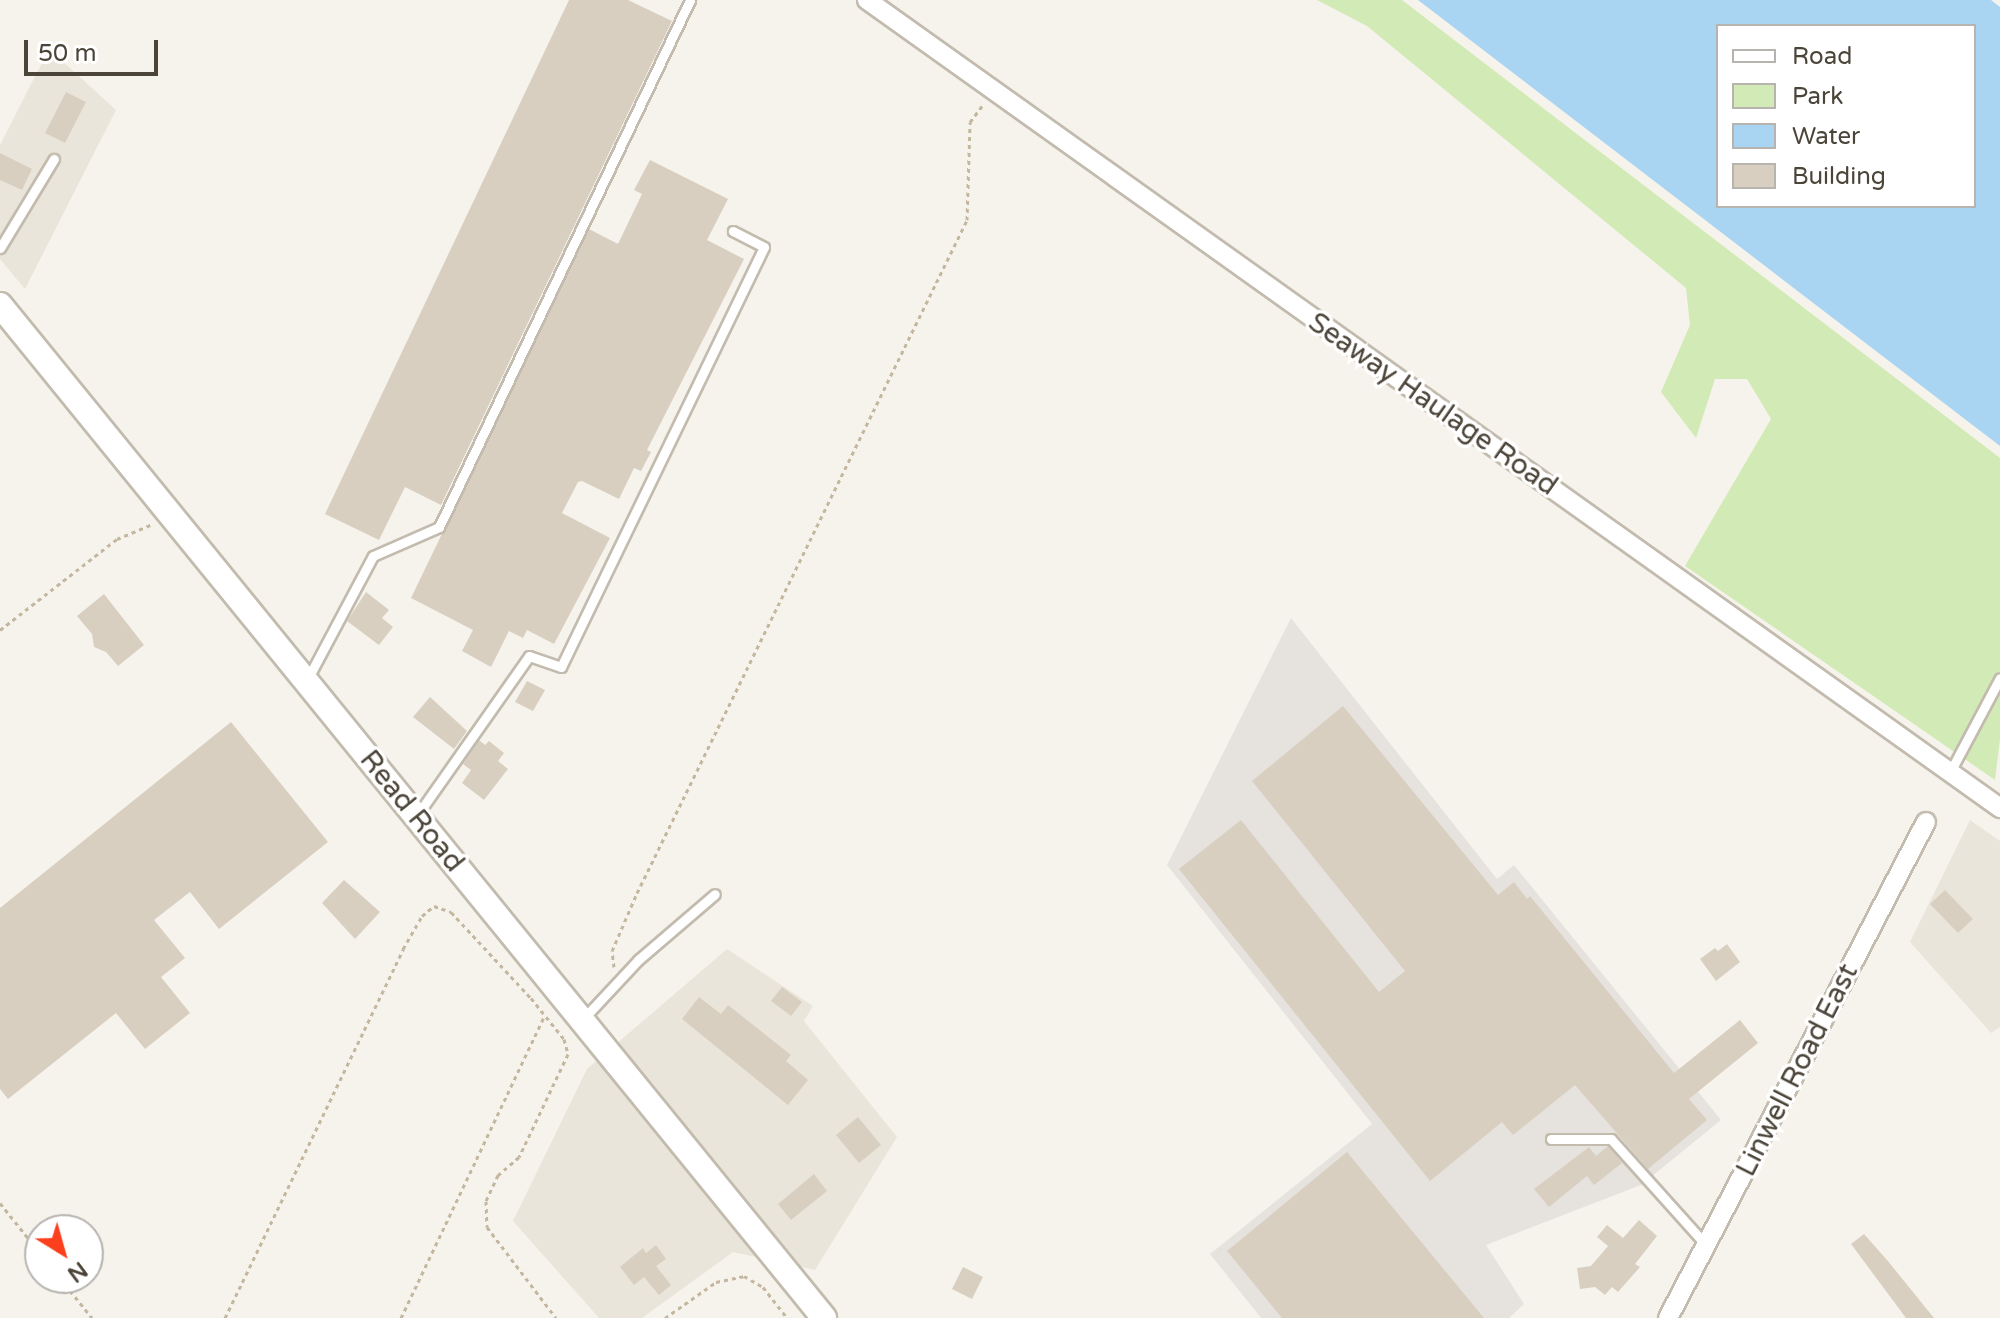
<!DOCTYPE html>
<style>
body{margin:0}
#map{position:relative;width:2000px;height:1318px;overflow:hidden;background:#f6f3ec;font-family:"Varela Round",sans-serif}
div>[style]{position:absolute}
.residential>*{inset:0;background:#eae5da}
.industrial>*{inset:0;background:#e6e2dd}
.green>*{inset:0;background:#d2eab5}
.water>*{inset:0;background:#a9d4f2}
.building>*{inset:0;background:#d8cfc1}
.path>*{height:3px;margin-top:-1.5px;transform-origin:0;background:repeating-linear-gradient(90deg,#c4b79f 0 4px,transparent 0 8px)}
.roads{filter:drop-shadow(2px 0 #c2bbae) drop-shadow(-2px 0 #c2bbae) drop-shadow(0 2px #c2bbae) drop-shadow(0 -2px #c2bbae)}
.service>*{height:9px;margin:-4.5px;padding:0 4.5px;transform-origin:4.5px;border-radius:4.5px;background:#fff}
.minor>*{height:18px;margin:-9px;padding:0 9px;transform-origin:9px;border-radius:9px;background:#fff}
.tertiary>*{height:24px;margin:-12px;padding:0 12px;transform-origin:12px;border-radius:12px;background:#fff}
span{translate:-50% -50%;white-space:nowrap;text-align:center;line-height:1.15;-webkit-text-stroke:7px #fff;paint-order:stroke}
.street-label{font-size:28px;color:#4b4439}
.legend{position:absolute;left:1716px;top:24px;width:260px;height:184px;box-sizing:border-box;background:#fff;border:2px solid #b7b4b0;margin:0;padding:10px 14px;list-style:none;font-size:24px;color:#4b4439}
.legend li{display:flex;align-items:center;gap:16px;height:40px}
.legend b{width:40px;border:2px solid #b7b4b0}
.north{position:absolute;left:24px;top:1214px;width:80px;height:80px;box-sizing:border-box;background:#fff;border:2px solid #b7b4b0;border-radius:50%;rotate:143deg;font-size:22px;font-weight:700;line-height:32px;text-align:center;color:#4b4439}
.north::after{content:'';display:block;margin:auto;width:28px;height:36px;background:#fc3f1d;clip-path:polygon(50% 0,100% 100%,50% 72%,0 100%)}
.scale{position:absolute;left:24px;top:40px;width:134px;height:36px;box-sizing:border-box;border:4px solid #4b4439;border-top:0;padding-left:10px;font-size:24px;line-height:28px;white-space:nowrap;color:#4b4439;-webkit-text-stroke:6px #fff;paint-order:stroke}
</style>
<div id="map">
<div class="residential">
<div style="clip-path:polygon(49px 49px,116px 110px,25px 289px,0 259px,0 145px)"></div>
<div style="clip-path:polygon(1970px 820px,2000px 841px,2000px 1027px,1991px 1033px,1910px 942px)"></div>
<div style="clip-path:polygon(727px 949px,813px 1006px,804px 1021px,897px 1137px,815px 1270px,733px 1252px,642px 1318px,599px 1318px,513px 1221px,587px 1069px)"></div>
</div>
<div class="industrial">
<div style="clip-path:polygon(1291px 618px,1497px 879px,1514px 865px,1721px 1120px,1641px 1185px,1486px 1245px,1524px 1304px,1509px 1318px,1261px 1318px,1210px 1254px,1372px 1124px,1167px 865px)"></div>
</div>
<div class="green">
<div style="clip-path:polygon(1317px 0,1402px 0,2000px 458px,2000px 739px,1995px 780px,1685px 566px,1771px 419px,1747px 379px,1715px 379px,1696px 438px,1661px 392px,1690px 325px,1686px 288px,1367px 26px)"></div>
</div>
<div class="water">
<div style="clip-path:polygon(evenodd,1418px 0,1991px 0,2000px 7px,2000px 446px,1418px 0,1718px 26px,1974px 26px,1974px 206px,1718px 206px,1718px 26px)"></div>
</div>
<div class="building">
<div style="clip-path:polygon(569px 0,628px 0,672px 21px,441px 505px,405px 487px,379px 540px,325px 514px)"></div>
<div style="clip-path:polygon(66px 92px,86px 102px,65px 143px,45px 133px)"></div>
<div style="clip-path:polygon(0 153px,32px 169px,22px 190px,0 180px)"></div>
<div style="clip-path:polygon(650px 160px,728px 199px,707px 240px,744px 259px,647px 450px,651px 452px,641px 471px,634px 468px,619px 499px,582px 481px,578px 482px,562px 513px,610px 538px,554px 644px,527px 630px,523px 638px,509px 631px,491px 667px,462px 651px,473px 630px,411px 598px,589px 229px,618px 244px,642px 194px,634px 190px)"></div>
<div style="clip-path:polygon(366px 592px,389px 610px,382px 618px,393px 627px,379px 645px,347px 621px)"></div>
<div style="clip-path:polygon(104px 594px,144px 645px,118px 666px,106px 652px,94px 647px,92px 634px,77px 616px)"></div>
<div style="clip-path:polygon(527px 681px,545px 690px,533px 711px,515px 702px)"></div>
<div style="clip-path:polygon(430px 697px,467px 731px,454px 749px,413px 717px)"></div>
<div style="clip-path:polygon(1343px 706px,1498px 895px,1514px 882px,1527px 899px,1530px 896px,1674px 1073px,1740px 1020px,1758px 1043px,1689px 1099px,1707px 1120px,1648px 1169px,1575px 1085px,1513px 1135px,1502px 1122px,1430px 1181px,1179px 869px,1241px 820px,1379px 992px,1405px 971px,1252px 781px)"></div>
<div style="clip-path:polygon(231px 722px,328px 842px,219px 929px,190px 892px,154px 920px,185px 958px,161px 977px,190px 1013px,145px 1049px,116px 1013px,8px 1099px,0 1089px,0 908px)"></div>
<div style="clip-path:polygon(479px 740px,485px 745px,489px 741px,504px 753px,498px 761px,508px 769px,484px 800px,462px 783px,471px 770px,463px 764px)"></div>
<div style="clip-path:polygon(344px 880px,380px 912px,355px 939px,322px 903px)"></div>
<div style="clip-path:polygon(1945px 890px,1973px 919px,1958px 933px,1930px 904px)"></div>
<div style="clip-path:polygon(1727px 944px,1740px 962px,1716px 981px,1700px 959px,1715px 948px,1718px 951px)"></div>
<div style="clip-path:polygon(782px 987px,802px 1002px,791px 1016px,771px 1001px)"></div>
<div style="clip-path:polygon(699px 997px,721px 1014px,728px 1005px,791px 1055px,786px 1061px,808px 1080px,788px 1105px,682px 1019px)"></div>
<div style="clip-path:polygon(858px 1117px,881px 1145px,859px 1163px,836px 1135px)"></div>
<div style="clip-path:polygon(1608px 1146px,1622px 1163px,1594px 1185px,1587px 1176px,1549px 1207px,1534px 1189px,1589px 1147px,1596px 1156px)"></div>
<div style="clip-path:polygon(1347px 1152px,1484px 1318px,1282px 1318px,1227px 1251px)"></div>
<div style="clip-path:polygon(814px 1174px,827px 1191px,791px 1220px,778px 1204px)"></div>
<div style="clip-path:polygon(1639px 1220px,1657px 1236px,1635px 1264px,1640px 1267px,1618px 1292px,1612px 1287px,1605px 1295px,1595px 1287px,1580px 1289px,1577px 1268px,1591px 1266px,1608px 1246px,1597px 1237px,1607px 1225px,1623px 1238px)"></div>
<div style="clip-path:polygon(1864px 1234px,1887px 1260px,1934px 1318px,1906px 1318px,1851px 1244px)"></div>
<div style="clip-path:polygon(656px 1245px,666px 1259px,656px 1266px,671px 1285px,659px 1295px,644px 1277px,634px 1285px,620px 1267px,643px 1248px,646px 1253px)"></div>
<div style="clip-path:polygon(963px 1267px,983px 1277px,972px 1299px,952px 1289px)"></div>
</div>
<div class="path">
<div style="left:0;top:630px;width:148px;rotate:-37.9deg"></div>
<div style="left:117px;top:539px;width:39px;rotate:-23deg"></div>
<div style="left:614px;top:967px;width:16px;rotate:-97deg"></div>
<div style="left:612px;top:951px;width:63px;rotate:-66.7deg"></div>
<div style="left:637px;top:893px;width:750px;rotate:-63.88deg"></div>
<div style="left:967px;top:220px;width:98px;rotate:-88.2deg"></div>
<div style="left:970px;top:122px;width:21px;rotate:-53deg"></div>
<div style="left:0;top:1203px;width:64px;rotate:51.3deg"></div>
<div style="left:60px;top:1278px;width:51px;rotate:51.3deg"></div>
<div style="left:225px;top:1318px;width:410px;rotate:-64.2deg"></div>
<div style="left:403px;top:949px;width:38px;rotate:-60deg"></div>
<div style="left:422px;top:916px;width:16px;rotate:-40deg"></div>
<div style="left:434px;top:906px;width:18px;rotate:19deg"></div>
<div style="left:451px;top:912px;width:117px;rotate:47.1deg"></div>
<div style="left:531px;top:998px;width:53px;rotate:51.2deg"></div>
<div style="left:564px;top:1039px;width:16px;rotate:75deg"></div>
<div style="left:568px;top:1054px;width:114px;rotate:115.4deg"></div>
<div style="left:519px;top:1157px;width:28px;rotate:139deg"></div>
<div style="left:498px;top:1175px;width:29px;rotate:115deg"></div>
<div style="left:486px;top:1201px;width:26px;rotate:88deg"></div>
<div style="left:487px;top:1227px;width:114px;rotate:52.8deg"></div>
<div style="left:401px;top:1318px;width:335px;rotate:-64.6deg"></div>
<div style="left:665px;top:1318px;width:62px;rotate:-35.2deg"></div>
<div style="left:716px;top:1282px;width:29px;rotate:-12deg"></div>
<div style="left:744px;top:1276px;width:22px;rotate:30deg"></div>
<div style="left:763px;top:1287px;width:39px;rotate:52deg"></div>
</div>
<div class="roads">
<div class="service">
<div style="left:0;top:248px;width:104px;rotate:-58.8deg"></div>
<div style="left:307px;top:680px;width:140px;rotate:-62deg"></div>
<div style="left:373px;top:556px;width:72px;rotate:-23.7deg"></div>
<div style="left:439px;top:527px;width:584px;rotate:-64.53deg"></div>
<div style="left:1950px;top:772px;width:106px;rotate:-62deg"></div>
<div style="left:418px;top:814px;width:193px;rotate:-54.9deg"></div>
<div style="left:529px;top:656px;width:34px;rotate:19deg"></div>
<div style="left:561px;top:667px;width:466px;rotate:-64.2deg"></div>
<div style="left:764px;top:247px;width:35px;rotate:-153deg"></div>
<div style="left:584px;top:1018px;width:79px;rotate:-47deg"></div>
<div style="left:638px;top:960px;width:101px;rotate:-40.6deg"></div>
<div style="left:1551px;top:1139px;width:60px"></div>
<div style="left:1611px;top:1139px;width:142px;rotate:48.1deg"></div>
</div>
<div class="minor">
<div style="left:867px;top:0;width:1392px;rotate:35.49deg"></div>
<div style="left:1668px;top:1318px;width:559px;rotate:-62.52deg"></div>
</div>
<div class="tertiary">
<div style="left:0;top:305px;width:1306px;rotate:50.87deg"></div>
</div>
</div>
<div class="street-label">
<span style="left:1433px;top:404px;rotate:35deg">Seaway Haulage Road</span>
<span style="left:412px;top:811px;rotate:51deg">Read Road</span>
<span style="left:1797px;top:1070px;rotate:-63deg">Linwell Road East</span>
</div>
<ul class="legend">
<li><b style="height:10px;background:#fff"></b>Road</li>
<li><b style="height:22px;background:#d2eab5"></b>Park</li>
<li><b style="height:22px;background:#a9d4f2"></b>Water</li>
<li><b style="height:22px;background:#d8cfc1"></b>Building</li>
</ul>
<div class="north">N</div>
<div class="scale">50 m</div>
</div>
